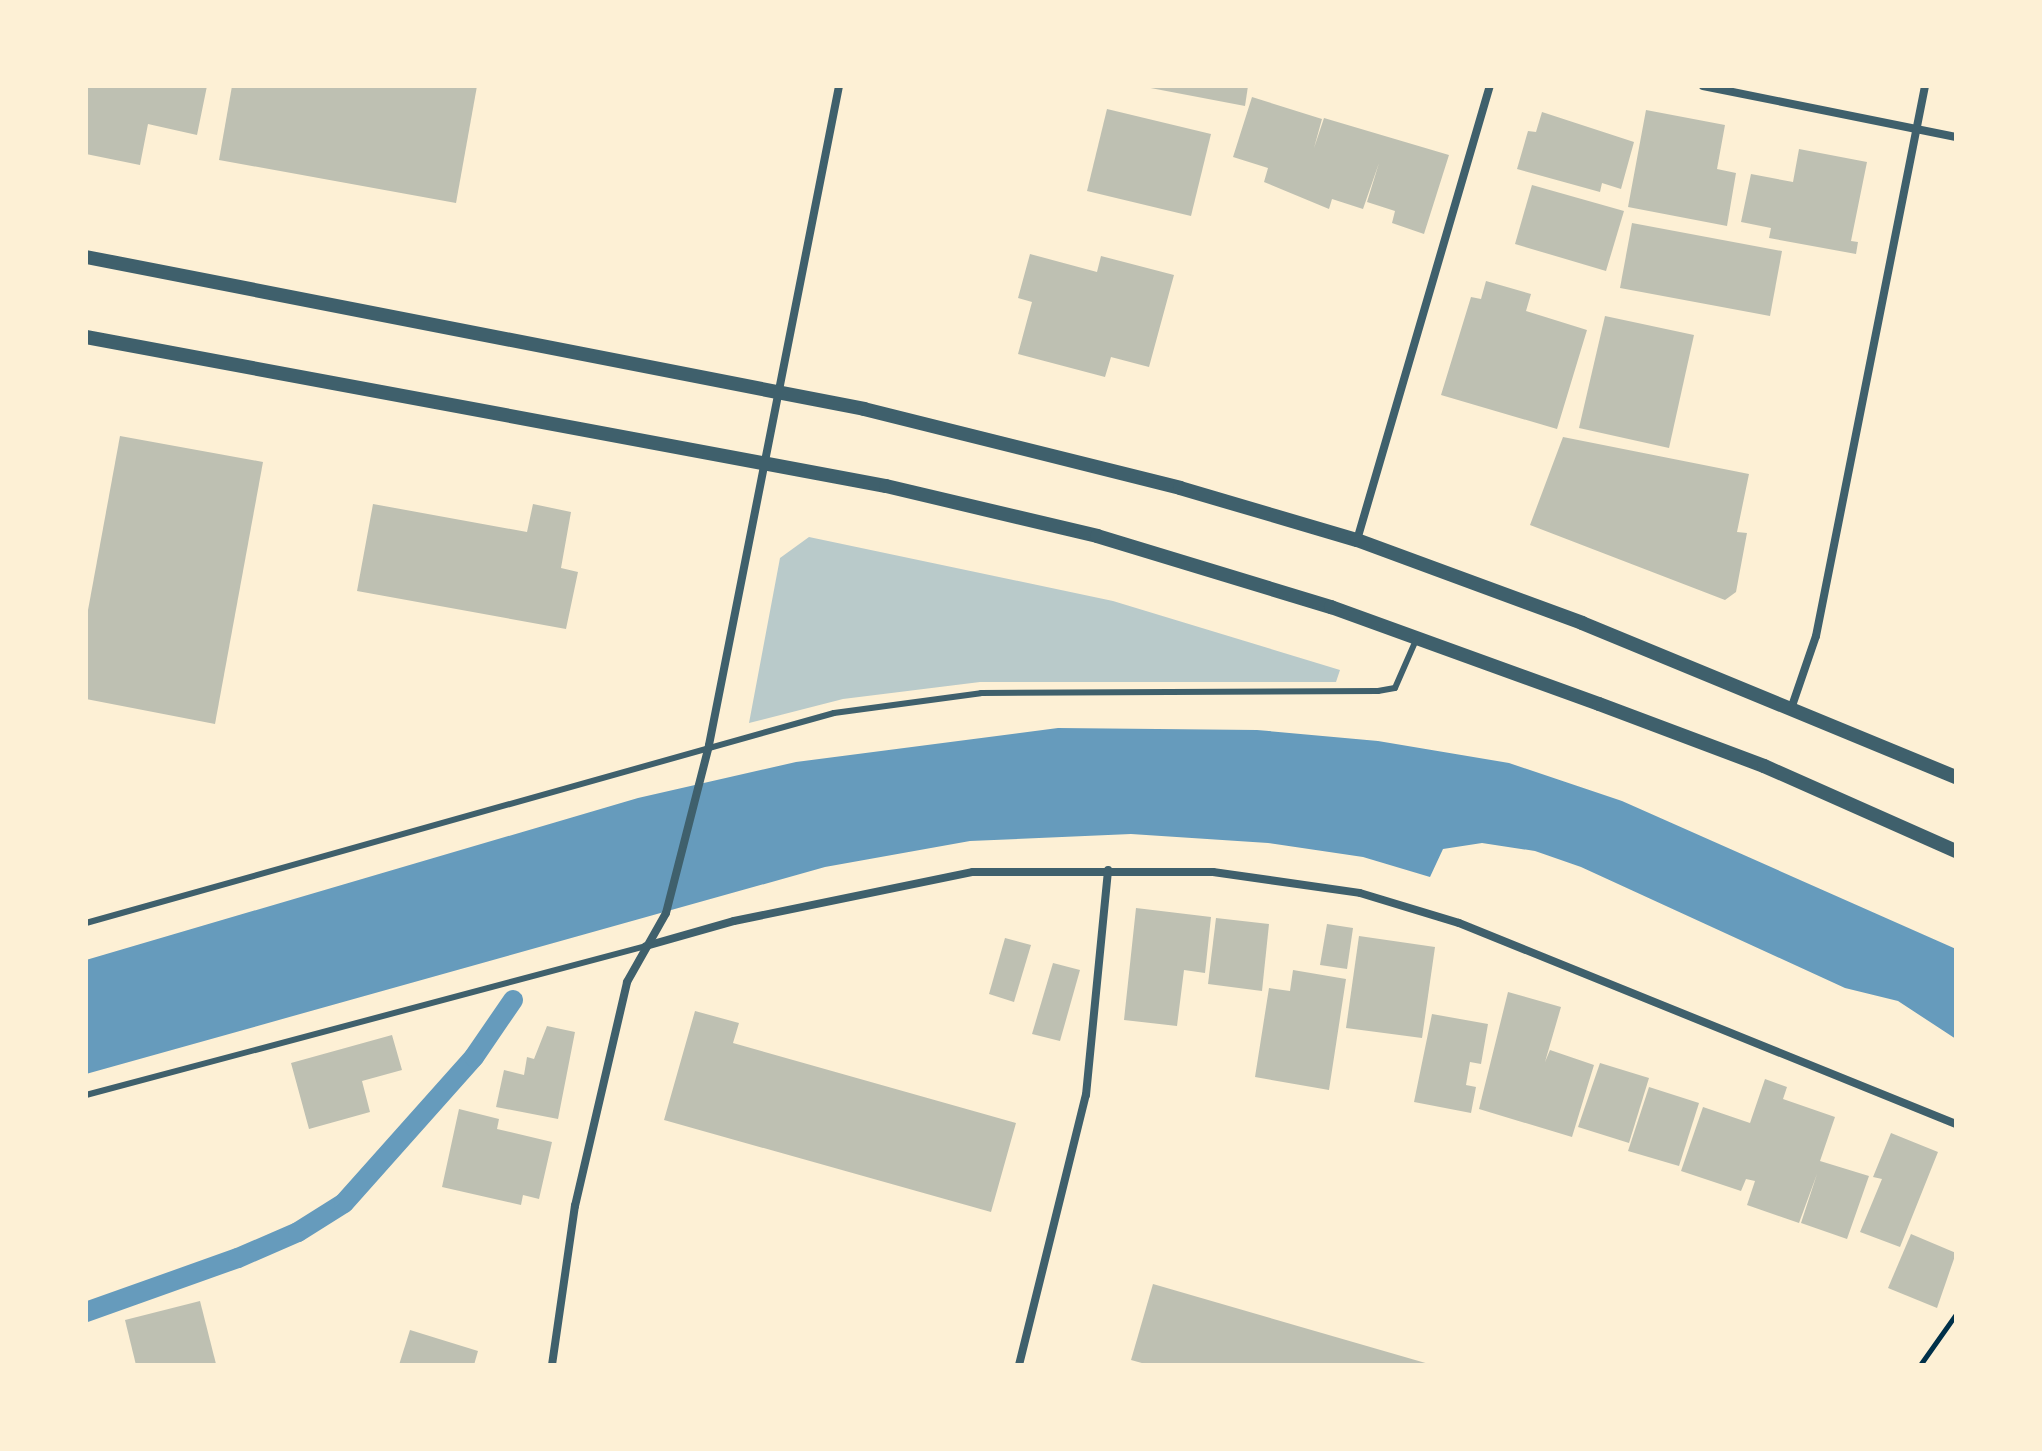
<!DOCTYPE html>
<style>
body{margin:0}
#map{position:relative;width:2042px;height:1451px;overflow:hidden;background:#fdf0d5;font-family:"Open Sans",sans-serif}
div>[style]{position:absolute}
.green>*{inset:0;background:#b9caca}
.water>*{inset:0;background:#669bbc}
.stream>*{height:20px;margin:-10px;padding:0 10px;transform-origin:10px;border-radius:10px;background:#669bbc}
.building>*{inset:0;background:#bec0b2}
.path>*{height:5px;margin:-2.5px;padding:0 2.5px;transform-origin:2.5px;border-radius:2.5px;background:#003049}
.service>*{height:6px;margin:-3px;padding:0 3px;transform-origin:3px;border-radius:3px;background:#3f606c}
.minor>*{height:8px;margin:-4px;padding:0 4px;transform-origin:4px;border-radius:4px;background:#3f606c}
.tertiary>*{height:14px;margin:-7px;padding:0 7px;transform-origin:7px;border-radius:7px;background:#3f606c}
span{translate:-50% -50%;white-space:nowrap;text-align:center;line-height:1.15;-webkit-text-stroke:7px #fdf0d5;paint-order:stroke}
.frame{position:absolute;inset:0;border:88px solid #fdf0d5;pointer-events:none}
</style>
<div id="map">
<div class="green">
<div style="clip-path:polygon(809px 537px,1113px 601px,1340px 670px,1336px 682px,980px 682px,843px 699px,749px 723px,780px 558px)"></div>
</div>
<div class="water">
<div style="clip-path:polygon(1058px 728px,1257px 730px,1378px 741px,1509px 763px,1622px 801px,1956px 949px,1956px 1039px,1898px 1001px,1845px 988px,1581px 867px,1535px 851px,1482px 843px,1443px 849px,1430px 877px,1363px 857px,1268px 843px,1131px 834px,970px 841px,825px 867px,86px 1074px,86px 960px,638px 798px,796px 762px)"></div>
</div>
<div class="stream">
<div style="left:86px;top:1312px;width:161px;rotate:-19.6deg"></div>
<div style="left:238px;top:1258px;width:65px;rotate:-23.4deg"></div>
<div style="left:298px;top:1232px;width:54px;rotate:-32.2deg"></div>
<div style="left:344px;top:1203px;width:195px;rotate:-48.3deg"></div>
<div style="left:474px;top:1057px;width:69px;rotate:-55.6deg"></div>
</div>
<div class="building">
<div style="clip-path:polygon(86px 86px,207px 86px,197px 135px,148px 124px,140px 165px,86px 154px)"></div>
<div style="clip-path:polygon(232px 86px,477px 86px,456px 203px,219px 160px)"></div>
<div style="clip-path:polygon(1140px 86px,1248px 86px,1245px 106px)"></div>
<div style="clip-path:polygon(1252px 97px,1322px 119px,1314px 148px,1324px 118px,1449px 155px,1424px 234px,1392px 223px,1395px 211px,1367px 202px,1379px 163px,1363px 209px,1332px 199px,1329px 209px,1264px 182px,1268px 168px,1233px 157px)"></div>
<div style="clip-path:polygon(1107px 109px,1211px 134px,1191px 216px,1087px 191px)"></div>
<div style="clip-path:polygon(1646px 110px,1725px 125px,1717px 169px,1736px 173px,1727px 226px,1628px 207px)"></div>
<div style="clip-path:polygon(1542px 112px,1634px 142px,1621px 189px,1602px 183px,1600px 192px,1517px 169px,1528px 131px,1536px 132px)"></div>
<div style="clip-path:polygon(1799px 149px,1867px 162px,1851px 241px,1858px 242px,1856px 254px,1769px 238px,1771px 228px,1741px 222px,1751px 174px,1793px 182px)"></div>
<div style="clip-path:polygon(1532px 185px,1624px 211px,1606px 271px,1515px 244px)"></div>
<div style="clip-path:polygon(1632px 223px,1782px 251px,1770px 316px,1620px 288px)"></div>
<div style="clip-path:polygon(1030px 254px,1097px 272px,1101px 256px,1174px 275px,1149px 367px,1111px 357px,1105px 377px,1018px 354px,1032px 302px,1018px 298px)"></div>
<div style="clip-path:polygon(1486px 281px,1531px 294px,1526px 311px,1587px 330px,1557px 429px,1441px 395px,1471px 297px,1481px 299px)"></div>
<div style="clip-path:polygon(1605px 316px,1694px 335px,1669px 448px,1579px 428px)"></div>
<div style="clip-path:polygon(120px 436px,263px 462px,215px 724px,86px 699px,86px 621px)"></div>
<div style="clip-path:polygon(1563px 437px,1749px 474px,1737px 532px,1747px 533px,1736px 592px,1725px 600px,1530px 525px)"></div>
<div style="clip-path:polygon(373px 504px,527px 532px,533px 504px,571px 512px,561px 568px,578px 572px,566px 629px,357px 591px)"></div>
<div style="clip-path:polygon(1136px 908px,1211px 917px,1205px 973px,1184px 970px,1177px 1026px,1124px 1020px)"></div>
<div style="clip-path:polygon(1216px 918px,1269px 924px,1262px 991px,1208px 984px)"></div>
<div style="clip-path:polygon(1327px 924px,1353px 928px,1347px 969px,1320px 965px)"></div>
<div style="clip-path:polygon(1359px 936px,1435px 947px,1422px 1038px,1346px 1028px)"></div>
<div style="clip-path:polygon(1005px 938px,1031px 945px,1014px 1002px,989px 994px)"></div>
<div style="clip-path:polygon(1053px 963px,1080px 970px,1060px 1041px,1032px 1034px)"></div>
<div style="clip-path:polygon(1293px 970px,1346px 979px,1329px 1090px,1255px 1077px,1269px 988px,1290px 991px)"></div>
<div style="clip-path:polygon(1508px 992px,1561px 1007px,1545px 1062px,1550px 1050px,1594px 1065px,1572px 1137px,1479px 1109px)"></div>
<div style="clip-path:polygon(695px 1011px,739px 1023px,733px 1043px,1016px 1123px,991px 1212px,664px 1120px)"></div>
<div style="clip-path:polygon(1432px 1014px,1488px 1024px,1481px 1064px,1470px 1062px,1466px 1085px,1476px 1087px,1471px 1113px,1414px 1102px)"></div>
<div style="clip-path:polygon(547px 1026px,575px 1032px,558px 1119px,496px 1107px,504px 1070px,524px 1075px,527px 1057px,534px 1059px)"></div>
<div style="clip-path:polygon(392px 1035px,402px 1070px,362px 1081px,370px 1112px,309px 1129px,291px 1063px)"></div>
<div style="clip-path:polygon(1600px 1063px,1649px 1078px,1629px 1143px,1578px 1127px)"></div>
<div style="clip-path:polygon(1765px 1079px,1787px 1087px,1783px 1099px,1835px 1117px,1820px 1161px,1869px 1176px,1847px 1239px,1801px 1223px,1817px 1174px,1799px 1223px,1747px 1205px,1755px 1181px,1746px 1179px,1741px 1191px,1681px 1171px,1703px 1107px,1750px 1123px)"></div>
<div style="clip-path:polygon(1649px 1087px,1699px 1103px,1679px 1166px,1628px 1151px)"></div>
<div style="clip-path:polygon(459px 1109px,499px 1119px,497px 1129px,552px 1142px,539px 1199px,523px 1195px,521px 1205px,442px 1187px)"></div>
<div style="clip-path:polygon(1891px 1133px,1938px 1152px,1900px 1247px,1860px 1232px,1882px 1179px,1873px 1177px)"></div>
<div style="clip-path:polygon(1911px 1234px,1956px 1253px,1937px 1308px,1888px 1288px)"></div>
<div style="clip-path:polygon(1153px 1284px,1429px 1364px,1429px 1365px,1149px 1365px,1131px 1360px)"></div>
<div style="clip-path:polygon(200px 1301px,216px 1364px,136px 1365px,125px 1320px)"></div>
<div style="clip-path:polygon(410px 1330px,478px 1351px,474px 1365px,399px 1365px)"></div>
</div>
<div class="path">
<div style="left:1920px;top:1365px;width:62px;rotate:-54.8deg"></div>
</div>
<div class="service">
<div style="left:86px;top:923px;width:777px;rotate:-15.68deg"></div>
<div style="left:834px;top:713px;width:148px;rotate:-7.7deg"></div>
<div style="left:981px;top:693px;width:397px;rotate:-0.3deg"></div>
<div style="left:1378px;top:691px;width:17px;rotate:-10deg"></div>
<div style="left:1395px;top:688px;width:52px;rotate:-66.4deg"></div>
<div style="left:86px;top:1095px;width:579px;rotate:-14.9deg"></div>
</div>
<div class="minor">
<div style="left:1703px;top:86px;width:258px;rotate:11.4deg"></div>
<div style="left:1357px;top:540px;width:473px;rotate:-73.7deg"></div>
<div style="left:1792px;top:706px;width:74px;rotate:-71.1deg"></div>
<div style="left:1816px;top:636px;width:561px;rotate:-78.79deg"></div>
<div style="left:646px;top:946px;width:91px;rotate:-15.9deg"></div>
<div style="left:734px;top:921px;width:244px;rotate:-11.6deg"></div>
<div style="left:973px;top:872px;width:240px"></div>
<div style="left:1213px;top:872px;width:148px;rotate:8.1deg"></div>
<div style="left:1360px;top:893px;width:103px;rotate:16.9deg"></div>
<div style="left:1459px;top:923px;width:536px;rotate:22.02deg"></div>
<div style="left:552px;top:1365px;width:161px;rotate:-81.8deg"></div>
<div style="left:575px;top:1206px;width:230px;rotate:-76.9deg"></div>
<div style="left:627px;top:982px;width:79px;rotate:-60.5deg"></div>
<div style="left:666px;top:913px;width:173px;rotate:-75.6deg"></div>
<div style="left:709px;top:745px;width:672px;rotate:-78.84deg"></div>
<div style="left:1019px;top:1365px;width:278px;rotate:-76.1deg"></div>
<div style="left:1086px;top:1095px;width:226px;rotate:-84.4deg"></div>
</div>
<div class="tertiary">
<div style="left:86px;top:257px;width:793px;rotate:11.05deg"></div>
<div style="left:864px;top:409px;width:326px;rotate:14deg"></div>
<div style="left:1180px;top:488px;width:184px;rotate:16.4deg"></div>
<div style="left:1357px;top:540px;width:240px;rotate:20.2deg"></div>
<div style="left:1582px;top:623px;width:404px;rotate:22.4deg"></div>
<div style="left:86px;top:337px;width:814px;rotate:10.55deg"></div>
<div style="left:886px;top:486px;width:217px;rotate:13.3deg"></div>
<div style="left:1097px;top:536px;width:245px;rotate:16.9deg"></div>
<div style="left:1331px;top:607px;width:285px;rotate:19.9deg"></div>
<div style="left:1599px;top:704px;width:176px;rotate:20.6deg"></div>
<div style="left:1764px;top:766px;width:210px;rotate:23.9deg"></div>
</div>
<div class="frame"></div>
</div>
